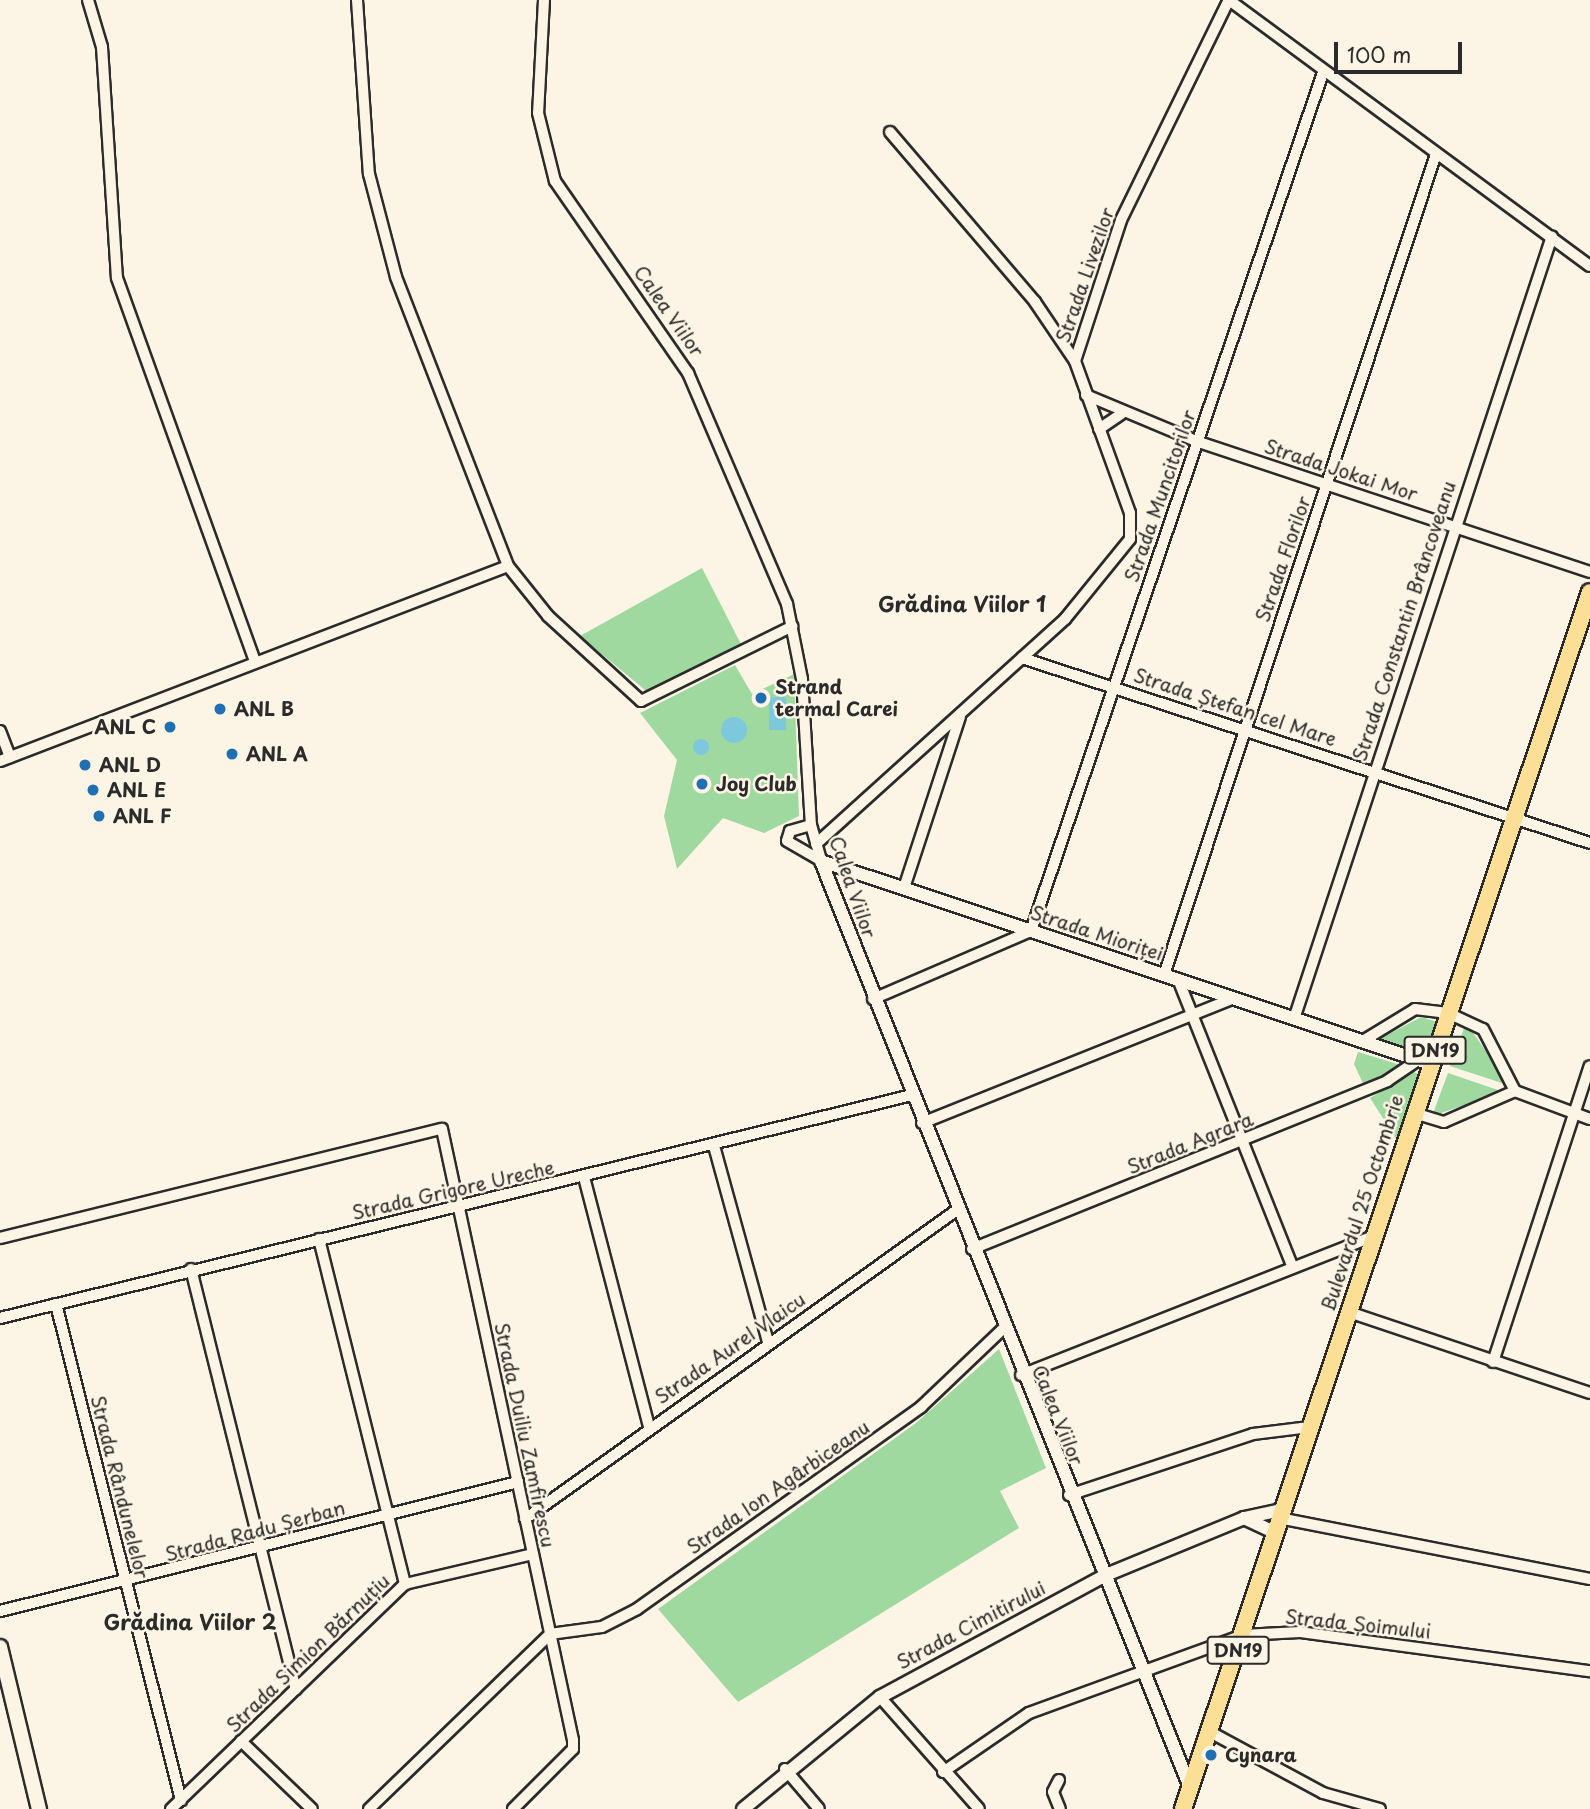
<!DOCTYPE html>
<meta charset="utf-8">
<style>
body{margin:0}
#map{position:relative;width:1590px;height:1809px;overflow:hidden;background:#fcf5e5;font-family:"Playpen Sans",sans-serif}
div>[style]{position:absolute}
.green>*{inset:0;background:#a0d99f}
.water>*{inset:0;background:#7ec8de}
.round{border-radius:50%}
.roads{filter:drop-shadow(2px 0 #2b2b2b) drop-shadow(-2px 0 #2b2b2b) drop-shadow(0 2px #2b2b2b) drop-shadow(0 -2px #2b2b2b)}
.minor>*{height:10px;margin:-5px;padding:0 5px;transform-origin:5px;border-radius:5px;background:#fcf5e5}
.tertiary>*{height:12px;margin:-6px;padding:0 6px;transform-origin:6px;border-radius:6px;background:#fcf5e5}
.secondary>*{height:14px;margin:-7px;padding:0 7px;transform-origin:7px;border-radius:7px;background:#fcf5e5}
.primary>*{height:16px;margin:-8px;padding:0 8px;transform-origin:8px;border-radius:8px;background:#fbdf96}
.dots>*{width:19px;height:19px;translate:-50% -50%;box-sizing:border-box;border:4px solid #fcf5e5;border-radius:50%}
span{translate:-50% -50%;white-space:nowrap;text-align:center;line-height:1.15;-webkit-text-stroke:5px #fcf5e5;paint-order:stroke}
.shield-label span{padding:2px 5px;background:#fcf5e5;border:2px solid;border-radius:5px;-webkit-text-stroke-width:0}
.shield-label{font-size:18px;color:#2b2b2b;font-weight:700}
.street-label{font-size:19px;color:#2b2b2b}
.poi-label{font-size:19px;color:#2b2b2b;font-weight:700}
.left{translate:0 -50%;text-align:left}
.right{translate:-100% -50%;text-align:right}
.neighbourhood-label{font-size:21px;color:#2b2b2b;font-weight:700}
.scale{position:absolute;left:1334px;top:42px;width:128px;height:32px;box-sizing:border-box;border:4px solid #2b2b2b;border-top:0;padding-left:9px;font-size:21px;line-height:24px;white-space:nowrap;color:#2b2b2b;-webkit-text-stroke:5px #fcf5e5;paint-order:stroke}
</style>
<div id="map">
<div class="green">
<div style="clip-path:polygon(702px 568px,743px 648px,651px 695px,580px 636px)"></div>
<div style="clip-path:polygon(735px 665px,752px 694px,794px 674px,799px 816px,764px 833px,723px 818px,677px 869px,664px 816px,677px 760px,640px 713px)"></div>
<div style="clip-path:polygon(1421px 1017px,1437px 1022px,1425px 1061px,1374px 1042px)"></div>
<div style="clip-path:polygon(1466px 1023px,1511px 1086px,1450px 1066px)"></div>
<div style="clip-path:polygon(1358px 1052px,1404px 1066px,1366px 1090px,1354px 1064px)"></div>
<div style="clip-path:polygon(1414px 1072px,1420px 1075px,1397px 1140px,1370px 1098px)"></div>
<div style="clip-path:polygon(1448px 1073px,1504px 1092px,1432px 1116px)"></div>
<div style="clip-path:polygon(999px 1349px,1046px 1468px,1000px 1491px,1019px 1528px,738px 1702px,658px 1609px,916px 1423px)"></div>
</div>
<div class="water">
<div style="clip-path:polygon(769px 697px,786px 697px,786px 730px,769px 730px)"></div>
<div class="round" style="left:721px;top:717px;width:26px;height:26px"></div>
<div class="round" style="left:693px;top:739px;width:16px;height:16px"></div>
</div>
<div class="roads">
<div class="minor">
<div style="left:88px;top:0;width:49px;rotate:73.4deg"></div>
<div style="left:102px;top:47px;width:231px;rotate:86.3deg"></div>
<div style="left:117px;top:278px;width:408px;rotate:70.2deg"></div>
<div style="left:357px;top:0;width:174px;rotate:86.1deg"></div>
<div style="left:369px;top:174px;width:106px;rotate:75.3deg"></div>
<div style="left:396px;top:277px;width:310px;rotate:68.8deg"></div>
<div style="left:508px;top:566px;width:64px;rotate:51.3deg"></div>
<div style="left:548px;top:616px;width:126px;rotate:42.4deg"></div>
<div style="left:641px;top:701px;width:169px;rotate:-26.3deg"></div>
<div style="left:544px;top:0;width:113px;rotate:93deg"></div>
<div style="left:538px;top:113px;width:70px;rotate:76deg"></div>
<div style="left:555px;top:181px;width:234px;rotate:55.3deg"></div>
<div style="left:688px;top:373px;width:251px;rotate:66.8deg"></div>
<div style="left:787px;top:604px;width:76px;rotate:78.7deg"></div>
<div style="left:802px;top:679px;width:146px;rotate:86.5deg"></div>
<div style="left:811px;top:825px;width:37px;rotate:74deg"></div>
<div style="left:890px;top:132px;width:223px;rotate:49.5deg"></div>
<div style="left:1035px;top:302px;width:71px;rotate:55.9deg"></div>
<div style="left:1086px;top:395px;width:119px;rotate:22.7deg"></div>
<div style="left:1196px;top:441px;width:415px;rotate:18.4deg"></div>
<div style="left:1099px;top:429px;width:27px;rotate:-34deg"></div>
<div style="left:1022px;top:658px;width:597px;rotate:18.04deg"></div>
<div style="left:0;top:731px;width:28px;rotate:69deg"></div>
<div style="left:0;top:761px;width:544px;rotate:-21deg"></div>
<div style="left:811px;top:825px;width:22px;rotate:164deg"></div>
<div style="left:790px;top:831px;width:10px;rotate:107deg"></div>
<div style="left:787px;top:841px;width:39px;rotate:30deg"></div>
<div style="left:816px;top:844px;width:336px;rotate:-42.1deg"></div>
<div style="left:1065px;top:619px;width:103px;rotate:-50.9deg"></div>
<div style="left:1130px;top:539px;width:26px;rotate:-90deg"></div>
<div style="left:1130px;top:513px;width:162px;rotate:-109.9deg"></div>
<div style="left:1075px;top:361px;width:148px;rotate:-71.9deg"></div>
<div style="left:1121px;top:220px;width:245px;rotate:-63.9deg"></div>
<div style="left:1229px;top:0;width:448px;rotate:36.4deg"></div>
<div style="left:904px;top:888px;width:180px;rotate:-71.9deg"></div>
<div style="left:1164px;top:975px;width:865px;rotate:-71.67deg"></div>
<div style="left:1178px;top:979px;width:309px;rotate:68.3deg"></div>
<div style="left:873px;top:999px;width:172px;rotate:-23.3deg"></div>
<div style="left:1031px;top:931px;width:906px;rotate:-71.21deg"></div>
<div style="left:1294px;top:1019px;width:824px;rotate:-71.76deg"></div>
<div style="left:1361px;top:1042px;width:63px;rotate:-31.4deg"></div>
<div style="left:1415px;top:1009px;width:33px;rotate:7deg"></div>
<div style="left:1448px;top:1013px;width:38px;rotate:25deg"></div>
<div style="left:1483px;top:1029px;width:70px;rotate:62.7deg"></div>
<div style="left:1515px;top:1091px;width:80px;rotate:20.5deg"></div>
<div style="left:1414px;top:1113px;width:31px;rotate:17deg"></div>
<div style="left:1444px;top:1122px;width:77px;rotate:-23.6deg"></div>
<div style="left:922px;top:1123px;width:334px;rotate:-21.8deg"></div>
<div style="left:714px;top:1146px;width:203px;rotate:74.6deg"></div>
<div style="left:584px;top:1177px;width:258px;rotate:75.4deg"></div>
<div style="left:0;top:1238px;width:455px;rotate:-13.9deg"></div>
<div style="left:442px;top:1129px;width:625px;rotate:77.9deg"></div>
<div style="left:573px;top:1740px;width:9px;rotate:90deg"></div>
<div style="left:573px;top:1749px;width:85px;rotate:135deg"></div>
<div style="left:319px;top:1239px;width:356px;rotate:76deg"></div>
<div style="left:972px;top:1249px;width:448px;rotate:-22deg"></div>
<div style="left:1387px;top:1081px;width:36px;rotate:-34deg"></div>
<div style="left:191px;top:1269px;width:433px;rotate:76deg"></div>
<div style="left:56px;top:1304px;width:512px;rotate:75.86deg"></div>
<div style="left:1349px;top:1312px;width:254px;rotate:18.6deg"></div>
<div style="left:0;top:1318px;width:939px;rotate:-13.74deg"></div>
<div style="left:1493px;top:1362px;width:311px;rotate:-71.9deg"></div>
<div style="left:1021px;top:1375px;width:377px;rotate:-21.5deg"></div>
<div style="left:1069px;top:1495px;width:194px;rotate:-18.3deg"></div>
<div style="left:1253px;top:1434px;width:57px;rotate:-7deg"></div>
<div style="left:1279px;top:1518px;width:317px;rotate:11.1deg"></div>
<div style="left:525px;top:1519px;width:531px;rotate:-35.58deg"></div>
<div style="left:0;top:1611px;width:534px;rotate:-13.98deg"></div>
<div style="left:550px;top:1634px;width:52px;rotate:-7.7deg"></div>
<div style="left:602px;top:1627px;width:39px;rotate:-27deg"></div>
<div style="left:637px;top:1609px;width:349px;rotate:-35.4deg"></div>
<div style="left:921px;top:1407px;width:115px;rotate:-43.6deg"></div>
<div style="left:880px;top:1697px;width:149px;rotate:48.5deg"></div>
<div style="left:1212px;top:1733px;width:126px;rotate:28.4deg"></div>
<div style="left:1323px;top:1793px;width:59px;rotate:15.7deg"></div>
<div style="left:241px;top:1741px;width:98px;rotate:43.8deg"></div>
<div style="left:785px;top:1769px;width:52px;rotate:49.6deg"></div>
<div style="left:943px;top:1772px;width:104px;rotate:-34.5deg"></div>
<div style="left:1029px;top:1713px;width:228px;rotate:-20deg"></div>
<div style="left:1243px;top:1635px;width:57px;rotate:-3deg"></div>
<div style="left:1300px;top:1632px;width:293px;rotate:7.7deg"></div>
<div style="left:1059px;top:1780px;width:13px;rotate:117deg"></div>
<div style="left:1053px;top:1792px;width:18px;rotate:68deg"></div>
<div style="left:171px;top:1809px;width:325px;rotate:-43.9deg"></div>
<div style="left:405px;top:1584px;width:131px;rotate:-13.2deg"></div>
<div style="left:369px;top:1809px;width:252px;rotate:-44deg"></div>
</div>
<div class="tertiary">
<div style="left:821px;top:861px;width:1000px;rotate:68.28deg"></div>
<div style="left:821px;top:861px;width:642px;rotate:18.43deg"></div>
<div style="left:1244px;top:1518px;width:33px;rotate:25deg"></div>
<div style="left:743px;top:1809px;width:177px;rotate:-39.3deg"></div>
<div style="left:880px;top:1697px;width:257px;rotate:-28.4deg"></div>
<div style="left:1106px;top:1575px;width:149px;rotate:-22.4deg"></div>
<div style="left:1244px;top:1518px;width:39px;rotate:-12deg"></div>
</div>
<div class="secondary">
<div style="left:0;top:1647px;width:167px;rotate:76.5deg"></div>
</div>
<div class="primary">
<div style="left:1183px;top:1809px;width:1283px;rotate:-71.51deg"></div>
</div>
</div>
<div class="dots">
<div style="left:761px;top:698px;background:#1f6fb2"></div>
<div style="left:220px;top:709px;background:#1f6fb2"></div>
<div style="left:170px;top:727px;background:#1f6fb2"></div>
<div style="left:232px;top:754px;background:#1f6fb2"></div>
<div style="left:85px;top:765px;background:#1f6fb2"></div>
<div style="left:702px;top:784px;background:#1f6fb2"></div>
<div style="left:93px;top:790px;background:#1f6fb2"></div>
<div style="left:99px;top:816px;background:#1f6fb2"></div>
<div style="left:1211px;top:1755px;background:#1f6fb2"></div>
</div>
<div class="shield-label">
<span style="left:1435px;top:1050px">DN19</span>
<span style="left:1238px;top:1650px">DN19</span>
</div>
<div class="street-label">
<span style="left:1085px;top:275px;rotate:-71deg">Strada Livezilor</span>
<span style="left:669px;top:311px;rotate:55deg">Calea Viilor</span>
<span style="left:1341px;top:470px;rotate:18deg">Strada Jokai Mor</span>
<span style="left:1160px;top:496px;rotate:-71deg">Strada Muncitorilor</span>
<span style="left:1283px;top:559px;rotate:-71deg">Strada Florilor</span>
<span style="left:1404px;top:621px;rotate:-72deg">Strada Constantin Brâncoveanu</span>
<span style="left:1235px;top:707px;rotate:18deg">Strada Ștefan cel Mare</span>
<span style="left:853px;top:887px;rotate:71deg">Calea Viilor</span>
<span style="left:1097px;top:933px;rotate:18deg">Strada Mioriței</span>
<span style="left:1190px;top:1143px;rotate:-22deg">Strada Agrara</span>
<span style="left:453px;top:1190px;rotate:-13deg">Strada Grigore Ureche</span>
<span style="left:1362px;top:1203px;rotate:-72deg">Bulevardul 25 Octombrie</span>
<span style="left:730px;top:1348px;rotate:-35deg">Strada Aurel Vlaicu</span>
<span style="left:1058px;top:1415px;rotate:68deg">Calea Viilor</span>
<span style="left:525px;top:1435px;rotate:78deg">Strada Duiliu Zamfirescu</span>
<span style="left:120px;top:1487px;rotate:76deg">Strada Rândunelelor</span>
<span style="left:778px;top:1487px;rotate:-35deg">Strada Ion Agârbiceanu</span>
<span style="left:255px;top:1531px;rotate:-15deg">Strada Radu Șerban</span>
<span style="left:1358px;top:1624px;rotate:6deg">Strada Șoimului</span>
<span style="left:971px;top:1625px;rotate:-28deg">Strada Cimitirului</span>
<span style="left:308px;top:1653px;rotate:-44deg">Strada Simion Bărnuțiu</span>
</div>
<div class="poi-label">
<span class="left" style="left:775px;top:698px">Strand<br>termal Carei</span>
<span class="left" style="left:234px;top:709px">ANL B</span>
<span class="right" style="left:156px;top:727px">ANL C</span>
<span class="left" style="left:246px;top:754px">ANL A</span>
<span class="left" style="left:99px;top:765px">ANL D</span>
<span class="left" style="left:716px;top:784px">Joy Club</span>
<span class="left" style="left:107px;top:790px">ANL E</span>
<span class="left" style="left:113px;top:816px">ANL F</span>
<span class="left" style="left:1225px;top:1755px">Cynara</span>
</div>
<div class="neighbourhood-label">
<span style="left:962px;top:603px">Grădina Viilor 1</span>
<span style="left:190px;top:1621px">Grădina Viilor 2</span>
</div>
<div class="scale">100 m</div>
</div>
